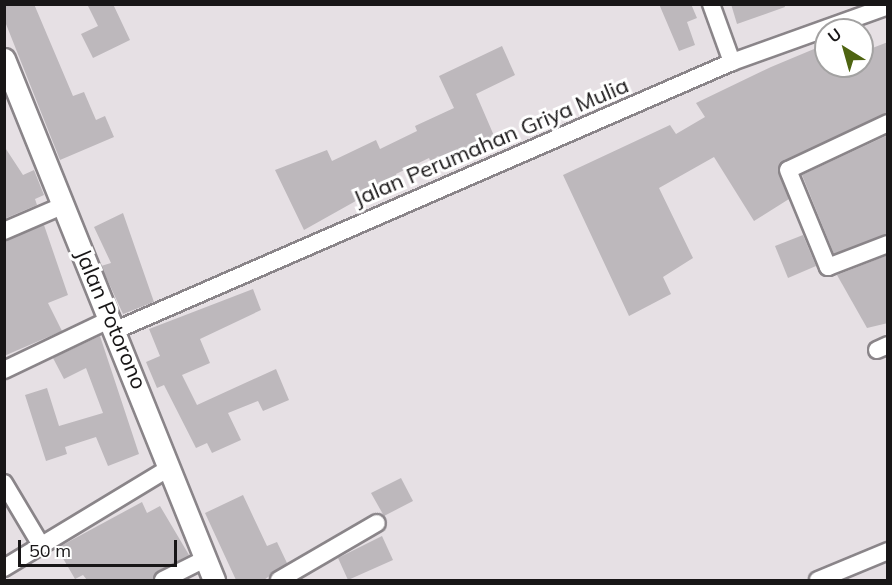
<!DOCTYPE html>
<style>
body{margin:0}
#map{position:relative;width:892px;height:585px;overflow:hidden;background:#e6e0e4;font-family:Mulish,sans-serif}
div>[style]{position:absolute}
.building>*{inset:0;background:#bdb8bc}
.roads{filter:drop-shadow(2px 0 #8a8589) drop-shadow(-2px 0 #8a8589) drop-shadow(0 2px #8a8589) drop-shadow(0 -2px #8a8589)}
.minor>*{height:16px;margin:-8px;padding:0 8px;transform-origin:8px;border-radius:8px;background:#fff}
.tertiary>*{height:21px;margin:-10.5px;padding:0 10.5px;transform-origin:10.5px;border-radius:10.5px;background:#fff}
span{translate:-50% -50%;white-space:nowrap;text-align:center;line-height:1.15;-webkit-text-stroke:6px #fff;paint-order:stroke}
.street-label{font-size:22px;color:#181617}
.frame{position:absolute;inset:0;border:6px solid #181617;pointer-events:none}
.north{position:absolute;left:814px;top:18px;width:60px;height:60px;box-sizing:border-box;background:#fff;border:2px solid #a3a2a2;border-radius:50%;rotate:323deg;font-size:16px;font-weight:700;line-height:24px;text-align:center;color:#181617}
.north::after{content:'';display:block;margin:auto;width:21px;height:27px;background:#4e6411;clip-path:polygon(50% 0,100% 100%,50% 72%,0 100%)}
.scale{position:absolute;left:18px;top:540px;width:159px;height:27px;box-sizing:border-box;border:3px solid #181617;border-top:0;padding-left:8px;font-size:18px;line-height:21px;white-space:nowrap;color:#181617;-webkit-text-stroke:4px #fff;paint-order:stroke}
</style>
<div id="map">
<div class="building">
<div style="clip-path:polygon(4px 4px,34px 4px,73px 96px,84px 92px,96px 120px,105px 116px,114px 137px,60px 160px,4px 19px)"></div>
<div style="clip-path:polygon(87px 4px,113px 4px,130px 40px,93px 58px,81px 34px,98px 26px)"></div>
<div style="clip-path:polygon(659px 4px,691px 4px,697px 18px,687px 22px,695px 45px,679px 51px)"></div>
<div style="clip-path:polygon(731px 4px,784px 4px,785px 7px,737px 24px)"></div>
<div style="clip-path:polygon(888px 42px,888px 113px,780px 163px,789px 199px,754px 221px,714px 157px,659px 188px,693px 258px,663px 277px,671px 294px,629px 316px,563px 175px,670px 125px,676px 134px,705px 117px,696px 103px,771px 67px,826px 44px,826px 66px,862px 66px,862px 52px)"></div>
<div style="clip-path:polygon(502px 46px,515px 75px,476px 94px,498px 145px,468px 158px,464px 150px,432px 165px,429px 158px,396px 174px,402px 188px,373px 200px,370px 193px,304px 230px,275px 170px,327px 150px,332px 161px,376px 140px,380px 149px,417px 131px,415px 126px,454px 108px,439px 76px)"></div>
<div style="clip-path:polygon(888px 135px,888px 234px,834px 254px,802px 175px)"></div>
<div style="clip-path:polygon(4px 146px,23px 175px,34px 170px,44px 195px,35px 199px,37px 205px,4px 219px)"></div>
<div style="clip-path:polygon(123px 213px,154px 302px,123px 314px,101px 266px,111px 263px,94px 227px)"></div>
<div style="clip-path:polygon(44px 225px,68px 295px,48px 303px,62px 331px,4px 356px,4px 241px)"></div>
<div style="clip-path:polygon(803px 235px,816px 266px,788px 278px,775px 246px)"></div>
<div style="clip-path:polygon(888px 255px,888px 323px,867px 328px,837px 275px)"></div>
<div style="clip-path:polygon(253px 289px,261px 310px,200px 339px,210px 363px,182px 375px,197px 405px,276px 369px,289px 400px,263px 411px,258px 401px,228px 413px,241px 440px,212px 453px,207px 443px,196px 448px,164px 385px,157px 388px,146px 362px,160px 356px,149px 329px)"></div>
<div style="clip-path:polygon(100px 336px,139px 454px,108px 466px,96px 437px,65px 447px,67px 454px,46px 461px,25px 395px,47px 388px,59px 426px,103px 413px,86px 368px,64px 379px,53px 358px)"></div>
<div style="clip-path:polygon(401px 478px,413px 501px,384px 516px,371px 493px)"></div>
<div style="clip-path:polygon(243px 495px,267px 546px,277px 542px,287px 563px,264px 580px,236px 580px,205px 513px)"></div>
<div style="clip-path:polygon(142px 502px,147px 513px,160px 506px,189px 555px,158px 571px,153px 580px,87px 580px,83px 575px,75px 579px,57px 548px)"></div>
<div style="clip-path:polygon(382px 536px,393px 560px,348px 580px,338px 558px)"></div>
</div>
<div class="roads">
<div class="minor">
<div style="left:711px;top:4px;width:62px;rotate:70.1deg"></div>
<div style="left:888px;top:123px;width:110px;rotate:154.8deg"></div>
<div style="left:788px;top:170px;width:105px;rotate:67.6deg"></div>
<div style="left:828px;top:267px;width:64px;rotate:-21deg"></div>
<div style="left:4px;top:231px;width:63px;rotate:-23.3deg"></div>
<div style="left:116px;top:330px;width:672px;rotate:-23.51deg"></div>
<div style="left:732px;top:62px;width:166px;rotate:-19.7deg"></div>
<div style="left:877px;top:350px;width:12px;rotate:-24deg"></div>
<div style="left:4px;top:370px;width:119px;rotate:-25.5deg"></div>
<div style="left:4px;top:483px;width:72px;rotate:59.2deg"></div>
<div style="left:4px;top:568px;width:193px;rotate:-31.2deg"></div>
<div style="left:163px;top:580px;width:47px;rotate:-26.6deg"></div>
<div style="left:279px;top:580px;width:113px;rotate:-30.2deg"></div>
<div style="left:818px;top:580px;width:76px;rotate:-22.5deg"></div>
</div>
<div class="tertiary">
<div style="left:4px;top:59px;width:562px;rotate:68.05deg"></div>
</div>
</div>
<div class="street-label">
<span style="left:491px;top:142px;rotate:-23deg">Jalan Perumahan Griya Mulia</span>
<span style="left:111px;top:319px;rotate:67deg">Jalan Potorono</span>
</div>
<div class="frame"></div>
<div class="north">U</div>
<div class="scale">50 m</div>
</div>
